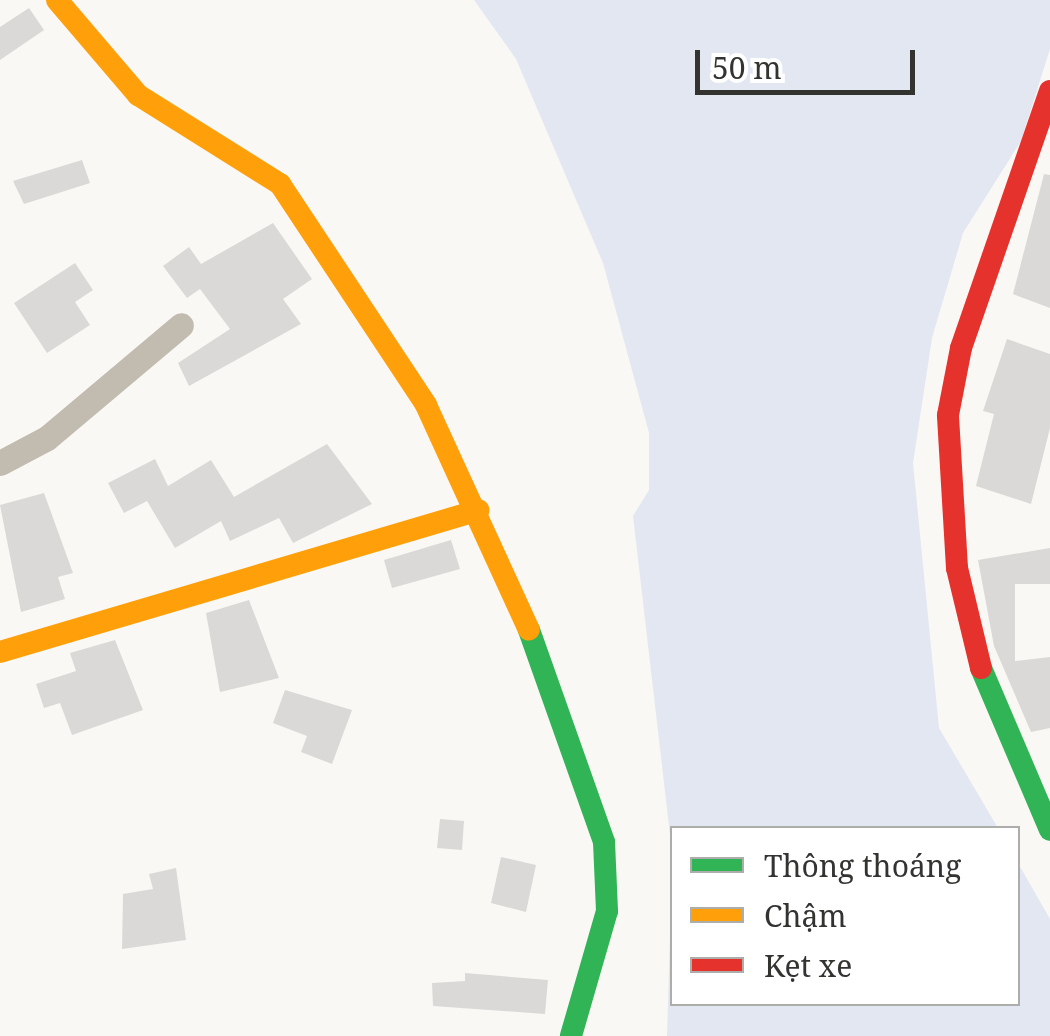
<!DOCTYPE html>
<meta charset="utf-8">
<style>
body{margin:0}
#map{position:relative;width:1050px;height:1036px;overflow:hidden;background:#f9f8f4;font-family:"Noto Serif",serif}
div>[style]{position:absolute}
.water>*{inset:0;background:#e2e7f2}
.building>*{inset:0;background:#dad9d7}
.street>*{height:25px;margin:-12.5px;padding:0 12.5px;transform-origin:12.5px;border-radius:12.5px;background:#c2bbaf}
.fast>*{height:22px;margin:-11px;padding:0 11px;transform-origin:11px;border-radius:11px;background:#30b455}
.slow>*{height:22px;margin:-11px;padding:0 11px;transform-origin:11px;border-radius:11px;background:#ff9f0a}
.jam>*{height:22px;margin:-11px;padding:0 11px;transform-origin:11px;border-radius:11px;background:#e5322d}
span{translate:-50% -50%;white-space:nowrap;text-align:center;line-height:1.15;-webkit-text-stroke:8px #fff;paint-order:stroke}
.legend{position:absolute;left:670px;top:826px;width:350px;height:180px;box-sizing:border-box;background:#fff;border:2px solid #adadac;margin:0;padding:12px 18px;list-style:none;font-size:30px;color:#333330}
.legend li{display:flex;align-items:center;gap:20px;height:50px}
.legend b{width:50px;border:2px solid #adadac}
.scale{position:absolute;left:695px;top:50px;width:220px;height:45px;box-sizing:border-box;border:5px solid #333330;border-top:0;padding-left:12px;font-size:30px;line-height:35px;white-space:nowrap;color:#333330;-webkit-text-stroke:8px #fff;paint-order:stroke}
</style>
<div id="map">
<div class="water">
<div style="clip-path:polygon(474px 0,1050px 0,1050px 49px,1021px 141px,963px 233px,932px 338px,913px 463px,939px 728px,998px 828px,672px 828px,672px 852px,633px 516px,649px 490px,649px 433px,603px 263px,516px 59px)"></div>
<div style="clip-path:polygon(1018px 863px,1050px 919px,1050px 1036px,667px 1036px,672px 868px,672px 1004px,1018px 1004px)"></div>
</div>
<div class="building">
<div style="clip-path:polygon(29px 8px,44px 30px,0 60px,0 27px)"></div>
<div style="clip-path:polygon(82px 160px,90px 183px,24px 204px,13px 181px)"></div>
<div style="clip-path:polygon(1044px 174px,1050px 175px,1050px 308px,1013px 294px)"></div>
<div style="clip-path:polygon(273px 223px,312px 279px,283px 299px,301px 324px,189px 386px,178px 363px,230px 329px,200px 289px,187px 298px,163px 266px,189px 247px,201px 264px)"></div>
<div style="clip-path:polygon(75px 263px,93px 290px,75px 302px,90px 325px,47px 353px,14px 303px)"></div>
<div style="clip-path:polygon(1007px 339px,1050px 354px,1050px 428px,1031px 504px,976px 486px,994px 414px,983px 411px)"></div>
<div style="clip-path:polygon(327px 444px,372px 504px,293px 543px,279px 518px,230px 541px,221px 521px,175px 548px,147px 501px,124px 513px,108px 483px,155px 459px,168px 486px,211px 460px,234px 497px)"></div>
<div style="clip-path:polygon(44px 493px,73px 573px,58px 577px,65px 599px,21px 612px,0 505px)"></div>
<div style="clip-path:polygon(451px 540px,460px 569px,392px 588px,384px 560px)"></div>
<div style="clip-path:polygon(1050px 548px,1050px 584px,1015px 584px,1015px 661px,1050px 657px,1050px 728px,1031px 732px,994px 646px,978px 560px)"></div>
<div style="clip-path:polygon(249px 600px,279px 678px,220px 692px,206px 613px)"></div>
<div style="clip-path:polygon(115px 640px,143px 710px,72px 735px,60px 703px,44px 708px,36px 684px,76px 671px,70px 653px)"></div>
<div style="clip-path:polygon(285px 690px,352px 710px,332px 764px,301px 752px,307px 736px,273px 723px)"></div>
<div style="clip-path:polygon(440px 819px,464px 821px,462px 850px,437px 848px)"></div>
<div style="clip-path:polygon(501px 857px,536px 865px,526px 912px,491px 903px)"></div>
<div style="clip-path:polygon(176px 868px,186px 940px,122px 949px,123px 894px,153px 889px,149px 874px)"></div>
<div style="clip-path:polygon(465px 973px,548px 980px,545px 1014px,433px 1006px,432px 983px,465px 981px)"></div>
</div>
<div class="street">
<div style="left:0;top:463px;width:53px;rotate:-28deg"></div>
<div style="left:47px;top:438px;width:175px;rotate:-40.1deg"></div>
</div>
<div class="fast">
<div style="left:529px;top:630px;width:225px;rotate:70.5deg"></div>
<div style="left:604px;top:842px;width:69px;rotate:87.5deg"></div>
<div style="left:607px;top:911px;width:130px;rotate:106.1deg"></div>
<div style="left:981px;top:668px;width:176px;rotate:66.9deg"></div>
</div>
<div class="slow">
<div style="left:57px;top:0;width:125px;rotate:49.5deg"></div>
<div style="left:138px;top:95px;width:168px;rotate:32.1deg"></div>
<div style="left:280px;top:184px;width:265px;rotate:56.5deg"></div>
<div style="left:426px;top:405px;width:247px;rotate:65.4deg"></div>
<div style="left:0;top:652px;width:499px;rotate:-16.5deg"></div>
</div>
<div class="jam">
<div style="left:981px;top:668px;width:103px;rotate:-103.5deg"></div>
<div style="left:957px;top:568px;width:153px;rotate:-93.4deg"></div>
<div style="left:948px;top:415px;width:68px;rotate:-79deg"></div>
<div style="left:961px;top:348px;width:272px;rotate:-70.9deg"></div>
</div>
<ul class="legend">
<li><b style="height:12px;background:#30b455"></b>Thông thoáng</li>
<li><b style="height:12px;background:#ff9f0a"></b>Chậm</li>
<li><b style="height:12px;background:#e5322d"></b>Kẹt xe</li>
</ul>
<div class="scale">50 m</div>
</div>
